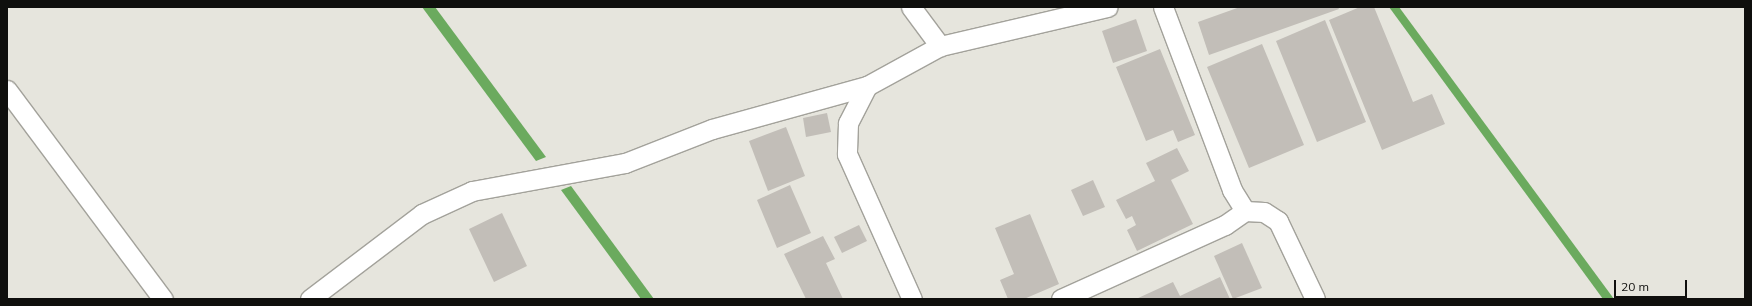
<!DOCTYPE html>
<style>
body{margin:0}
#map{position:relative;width:1752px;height:306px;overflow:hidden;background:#e6e5dd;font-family:Mulish,sans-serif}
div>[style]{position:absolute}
.water>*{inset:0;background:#6baa5e}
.building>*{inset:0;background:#c2beb8}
.roads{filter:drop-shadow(1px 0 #a3a29b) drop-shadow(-1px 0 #a3a29b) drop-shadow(0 1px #a3a29b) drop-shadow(0 -1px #a3a29b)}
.street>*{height:19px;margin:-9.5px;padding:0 9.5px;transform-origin:9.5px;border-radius:9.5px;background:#fff}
span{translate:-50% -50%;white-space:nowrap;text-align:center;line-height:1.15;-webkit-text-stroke:3px #e6e5dd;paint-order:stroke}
.frame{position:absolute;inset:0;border:8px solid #0f0f0d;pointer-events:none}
.scale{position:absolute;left:1614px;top:280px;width:73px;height:18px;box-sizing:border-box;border:2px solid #0f0f0d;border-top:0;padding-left:5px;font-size:12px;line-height:14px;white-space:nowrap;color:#0f0f0d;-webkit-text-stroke:3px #e6e5dd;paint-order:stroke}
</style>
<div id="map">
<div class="water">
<div style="clip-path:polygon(422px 7px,435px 7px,546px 157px,536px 161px)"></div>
<div style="clip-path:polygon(1389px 7px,1399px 7px,1614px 299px,1603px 299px)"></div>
<div style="clip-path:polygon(571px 186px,654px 299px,641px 299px,561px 190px)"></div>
</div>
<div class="building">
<div style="clip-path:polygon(1240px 7px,1338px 7px,1339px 9px,1209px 55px,1198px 22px)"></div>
<div style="clip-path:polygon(1360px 7px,1374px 7px,1413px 102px,1432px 94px,1445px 124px,1382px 150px,1329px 20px)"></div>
<div style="clip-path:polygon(1136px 19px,1147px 51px,1113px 63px,1102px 31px)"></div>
<div style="clip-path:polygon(1325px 20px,1366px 122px,1317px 142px,1276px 41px)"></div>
<div style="clip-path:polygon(1262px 44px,1304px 145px,1249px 168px,1207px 67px)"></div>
<div style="clip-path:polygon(1160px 49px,1195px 135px,1178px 142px,1173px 130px,1146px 141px,1116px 67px)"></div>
<div style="clip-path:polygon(827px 113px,831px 132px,806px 137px,803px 118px)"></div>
<div style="clip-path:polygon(786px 127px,805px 176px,768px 191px,749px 141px)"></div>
<div style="clip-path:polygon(1177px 148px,1189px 171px,1171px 180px,1193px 224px,1137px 251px,1127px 230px,1136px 225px,1132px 216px,1126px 219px,1116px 200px,1155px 181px,1146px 163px)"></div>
<div style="clip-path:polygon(1093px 180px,1105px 207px,1083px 216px,1071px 190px)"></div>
<div style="clip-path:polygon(790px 185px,811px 233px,777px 248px,757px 200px)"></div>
<div style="clip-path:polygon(502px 213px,527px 266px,494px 282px,469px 229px)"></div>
<div style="clip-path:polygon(1030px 214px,1059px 284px,1024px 299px,1008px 299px,1000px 280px,1014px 274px,995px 228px)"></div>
<div style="clip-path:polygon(859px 225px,867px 241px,842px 253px,834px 237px)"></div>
<div style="clip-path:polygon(823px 236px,835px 259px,826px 263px,843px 299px,806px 299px,784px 254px)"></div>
<div style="clip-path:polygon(1242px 243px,1262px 288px,1233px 299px,1214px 256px)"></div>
<div style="clip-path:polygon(1220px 277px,1230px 299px,1136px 299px,1173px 282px,1180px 296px)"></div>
</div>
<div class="roads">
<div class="street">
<div style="left:911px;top:7px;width:49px;rotate:53.4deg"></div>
<div style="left:1163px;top:7px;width:196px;rotate:69.3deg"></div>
<div style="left:1232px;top:190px;width:25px;rotate:58deg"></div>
<div style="left:1245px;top:211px;width:19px;rotate:3deg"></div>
<div style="left:1264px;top:212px;width:17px;rotate:33deg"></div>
<div style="left:1278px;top:221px;width:86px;rotate:64.6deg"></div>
<div style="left:867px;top:86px;width:42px;rotate:117.2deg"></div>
<div style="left:848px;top:123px;width:31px;rotate:92deg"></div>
<div style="left:847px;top:154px;width:159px;rotate:65.9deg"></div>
<div style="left:7px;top:90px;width:261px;rotate:53.3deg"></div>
<div style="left:310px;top:299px;width:141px;rotate:-37.2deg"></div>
<div style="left:422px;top:214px;width:55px;rotate:-24.7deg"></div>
<div style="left:472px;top:191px;width:156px;rotate:-10.4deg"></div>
<div style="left:625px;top:163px;width:93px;rotate:-21.3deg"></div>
<div style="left:712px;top:129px;width:161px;rotate:-15.5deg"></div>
<div style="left:867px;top:86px;width:83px;rotate:-28.7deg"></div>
<div style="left:940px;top:46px;width:172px;rotate:-13.1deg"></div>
<div style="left:1061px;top:299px;width:180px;rotate:-24.3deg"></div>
<div style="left:1225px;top:225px;width:24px;rotate:-35deg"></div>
</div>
</div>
<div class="frame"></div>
<div class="scale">20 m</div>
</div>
